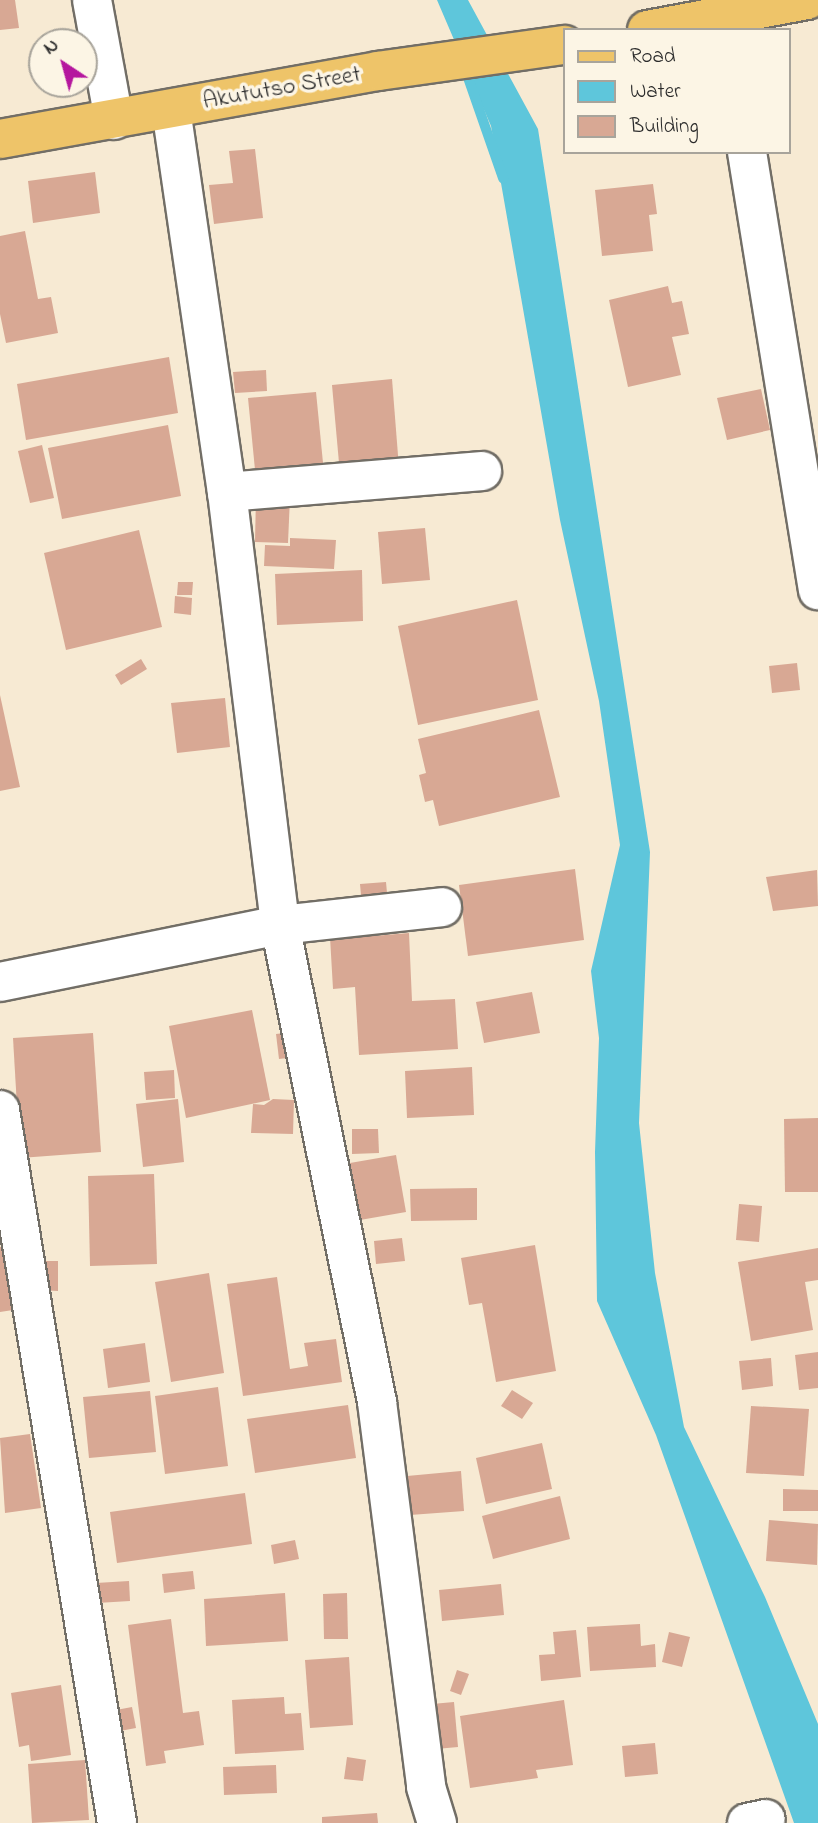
<!DOCTYPE html>
<style>
body{margin:0}
#map{position:relative;width:818px;height:1823px;overflow:hidden;background:#f7ead3;font-family:"Indie Flower",sans-serif}
div>[style]{position:absolute}
.water>*{inset:0;background:#5ec6db}
.stream>*{height:10px;margin:-5px;padding:0 5px;transform-origin:5px;border-radius:5px;background:#5ec6db}
.building>*{inset:0;background:#d8a894}
.roads{filter:drop-shadow(2px 0 #726e66) drop-shadow(-2px 0 #726e66) drop-shadow(0 2px #726e66) drop-shadow(0 -2px #726e66)}
.minor>*{height:38px;margin:-19px;padding:0 19px;transform-origin:19px;border-radius:19px;background:#fff}
.major>*{height:38px;margin:-19px;padding:0 19px;transform-origin:19px;border-radius:19px;background:#eec469}
span{translate:-50% -50%;white-space:nowrap;text-align:center;line-height:1.15;-webkit-text-stroke:7px #fcf5e5;paint-order:stroke}
.street-label{font-size:24px;color:#2b2b2b}
.legend{position:absolute;left:563px;top:28px;width:228px;height:126px;box-sizing:border-box;background:#fcf5e5;border:2px solid #a8a49b;margin:0;padding:9px 12px;list-style:none;font-size:21px;color:#2b2b2b}
.legend li{display:flex;align-items:center;gap:14px;height:35px}
.legend b{width:35px;border:2px solid #a8a49b}
.north{position:absolute;left:28px;top:28px;width:70px;height:70px;box-sizing:border-box;background:#fcf5e5;border:2px solid #a8a49b;border-radius:50%;rotate:324deg;font-size:19px;font-weight:700;line-height:28px;text-align:center;color:#2b2b2b}
.north::after{content:'';display:block;margin:auto;width:24px;height:32px;background:#b5179e;clip-path:polygon(50% 0,100% 100%,50% 72%,0 100%)}
</style>
<div id="map">
<div class="water">
<div style="clip-path:polygon(437px 0,468px 0,538px 129px,650px 852px,639px 1123px,655px 1273px,684px 1427px,765px 1597px,818px 1724px,818px 1823px,794px 1823px,656px 1435px,597px 1301px,595px 1152px,599px 1038px,591px 971px,620px 845px,599px 701px,560px 520px,491px 126px)"></div>
</div>
<div class="stream">
<div style="left:464px;top:66px;width:119px;rotate:70.8deg"></div>
</div>
<div class="building">
<div style="clip-path:polygon(0 0,15px 0,19px 28px,0 30px)"></div>
<div style="clip-path:polygon(255px 149px,263px 218px,214px 224px,209px 185px,233px 183px,229px 151px)"></div>
<div style="clip-path:polygon(95px 172px,100px 213px,33px 223px,28px 181px)"></div>
<div style="clip-path:polygon(653px 184px,657px 214px,649px 215px,653px 251px,602px 256px,595px 190px)"></div>
<div style="clip-path:polygon(25px 231px,38px 299px,51px 297px,58px 333px,6px 343px,0 314px,0 236px)"></div>
<div style="clip-path:polygon(668px 286px,672px 303px,682px 301px,689px 334px,672px 337px,681px 375px,628px 387px,609px 300px)"></div>
<div style="clip-path:polygon(169px 357px,178px 413px,26px 440px,17px 384px)"></div>
<div style="clip-path:polygon(266px 370px,267px 391px,235px 393px,233px 372px)"></div>
<div style="clip-path:polygon(392px 379px,399px 468px,340px 474px,332px 385px)"></div>
<div style="clip-path:polygon(761px 389px,770px 430px,727px 440px,717px 398px)"></div>
<div style="clip-path:polygon(316px 392px,324px 473px,256px 480px,248px 398px)"></div>
<div style="clip-path:polygon(168px 425px,181px 496px,62px 519px,48px 448px)"></div>
<div style="clip-path:polygon(42px 445px,54px 498px,30px 503px,18px 451px)"></div>
<div style="clip-path:polygon(256px 496px,290px 497px,288px 543px,255px 542px)"></div>
<div style="clip-path:polygon(425px 528px,430px 580px,382px 584px,378px 532px)"></div>
<div style="clip-path:polygon(139px 530px,162px 627px,66px 650px,44px 553px)"></div>
<div style="clip-path:polygon(290px 538px,336px 540px,334px 569px,264px 566px,265px 545px,290px 546px)"></div>
<div style="clip-path:polygon(362px 570px,363px 621px,277px 625px,275px 574px)"></div>
<div style="clip-path:polygon(178px 582px,193px 582px,192px 595px,177px 595px)"></div>
<div style="clip-path:polygon(175px 596px,192px 598px,191px 615px,174px 613px)"></div>
<div style="clip-path:polygon(517px 600px,538px 700px,418px 725px,398px 626px)"></div>
<div style="clip-path:polygon(141px 659px,147px 669px,121px 685px,115px 675px)"></div>
<div style="clip-path:polygon(797px 663px,800px 690px,772px 693px,769px 666px)"></div>
<div style="clip-path:polygon(0 695px,20px 787px,0 791px)"></div>
<div style="clip-path:polygon(225px 698px,230px 747px,177px 753px,171px 703px)"></div>
<div style="clip-path:polygon(539px 710px,560px 797px,439px 826px,433px 800px,425px 802px,419px 775px,426px 773px,418px 739px)"></div>
<div style="clip-path:polygon(575px 869px,584px 940px,468px 956px,459px 885px)"></div>
<div style="clip-path:polygon(817px 870px,818px 906px,773px 911px,766px 877px)"></div>
<div style="clip-path:polygon(386px 882px,388px 904px,362px 906px,360px 884px)"></div>
<div style="clip-path:polygon(373px 921px,374px 936px,409px 933px,412px 1001px,455px 999px,458px 1049px,359px 1055px,355px 987px,333px 989px,330px 937px)"></div>
<div style="clip-path:polygon(532px 992px,540px 1033px,484px 1043px,476px 1002px)"></div>
<div style="clip-path:polygon(252px 1010px,270px 1100px,186px 1118px,169px 1026px)"></div>
<div style="clip-path:polygon(293px 1032px,296px 1057px,279px 1059px,276px 1034px)"></div>
<div style="clip-path:polygon(93px 1033px,101px 1152px,20px 1158px,13px 1038px)"></div>
<div style="clip-path:polygon(472px 1067px,474px 1115px,407px 1118px,405px 1071px)"></div>
<div style="clip-path:polygon(174px 1070px,175px 1098px,146px 1100px,144px 1072px)"></div>
<div style="clip-path:polygon(178px 1099px,184px 1162px,143px 1167px,136px 1104px)"></div>
<div style="clip-path:polygon(273px 1099px,294px 1100px,293px 1134px,251px 1133px,253px 1104px,264px 1105px)"></div>
<div style="clip-path:polygon(818px 1118px,818px 1192px,785px 1192px,784px 1119px)"></div>
<div style="clip-path:polygon(352px 1129px,378px 1129px,379px 1153px,352px 1154px)"></div>
<div style="clip-path:polygon(396px 1155px,406px 1212px,360px 1220px,350px 1163px)"></div>
<div style="clip-path:polygon(154px 1174px,157px 1264px,90px 1266px,88px 1176px)"></div>
<div style="clip-path:polygon(477px 1188px,477px 1220px,411px 1221px,410px 1189px)"></div>
<div style="clip-path:polygon(739px 1204px,762px 1206px,759px 1242px,736px 1240px)"></div>
<div style="clip-path:polygon(402px 1238px,405px 1261px,376px 1264px,374px 1241px)"></div>
<div style="clip-path:polygon(535px 1245px,556px 1371px,496px 1382px,482px 1303px,469px 1305px,461px 1258px)"></div>
<div style="clip-path:polygon(0 1247px,7px 1247px,13px 1310px,0 1312px)"></div>
<div style="clip-path:polygon(818px 1248px,818px 1280px,805px 1282px,813px 1330px,751px 1341px,738px 1262px)"></div>
<div style="clip-path:polygon(38px 1261px,58px 1261px,58px 1291px,38px 1290px)"></div>
<div style="clip-path:polygon(209px 1273px,224px 1373px,171px 1382px,155px 1282px)"></div>
<div style="clip-path:polygon(277px 1277px,290px 1369px,308px 1366px,304px 1343px,336px 1339px,342px 1382px,243px 1396px,227px 1284px)"></div>
<div style="clip-path:polygon(145px 1343px,150px 1382px,108px 1388px,103px 1349px)"></div>
<div style="clip-path:polygon(818px 1352px,818px 1388px,799px 1390px,795px 1355px)"></div>
<div style="clip-path:polygon(771px 1358px,773px 1386px,742px 1390px,739px 1361px)"></div>
<div style="clip-path:polygon(218px 1387px,228px 1466px,165px 1474px,155px 1396px)"></div>
<div style="clip-path:polygon(512px 1390px,533px 1403px,522px 1419px,501px 1406px)"></div>
<div style="clip-path:polygon(150px 1391px,156px 1452px,89px 1458px,83px 1397px)"></div>
<div style="clip-path:polygon(348px 1405px,356px 1458px,255px 1473px,247px 1419px)"></div>
<div style="clip-path:polygon(751px 1406px,809px 1409px,804px 1476px,746px 1473px)"></div>
<div style="clip-path:polygon(30px 1434px,41px 1508px,5px 1513px,0 1438px)"></div>
<div style="clip-path:polygon(542px 1443px,552px 1489px,486px 1504px,476px 1458px)"></div>
<div style="clip-path:polygon(461px 1471px,464px 1511px,410px 1515px,407px 1476px)"></div>
<div style="clip-path:polygon(783px 1489px,818px 1490px,818px 1511px,783px 1511px)"></div>
<div style="clip-path:polygon(245px 1493px,252px 1544px,117px 1563px,110px 1512px)"></div>
<div style="clip-path:polygon(560px 1496px,570px 1539px,493px 1559px,482px 1516px)"></div>
<div style="clip-path:polygon(769px 1520px,818px 1524px,817px 1565px,766px 1561px)"></div>
<div style="clip-path:polygon(295px 1540px,299px 1559px,274px 1564px,271px 1545px)"></div>
<div style="clip-path:polygon(193px 1571px,195px 1589px,164px 1593px,162px 1574px)"></div>
<div style="clip-path:polygon(129px 1581px,130px 1601px,97px 1603px,96px 1583px)"></div>
<div style="clip-path:polygon(501px 1584px,504px 1615px,442px 1621px,439px 1590px)"></div>
<div style="clip-path:polygon(285px 1593px,288px 1641px,206px 1646px,204px 1599px)"></div>
<div style="clip-path:polygon(347px 1593px,348px 1639px,324px 1639px,323px 1594px)"></div>
<div style="clip-path:polygon(171px 1619px,183px 1713px,199px 1711px,204px 1745px,164px 1751px,166px 1763px,146px 1766px,128px 1625px)"></div>
<div style="clip-path:polygon(640px 1624px,641px 1646px,655px 1644px,656px 1667px,590px 1671px,587px 1627px)"></div>
<div style="clip-path:polygon(576px 1630px,581px 1677px,541px 1681px,539px 1655px,555px 1654px,553px 1632px)"></div>
<div style="clip-path:polygon(669px 1632px,690px 1637px,682px 1667px,662px 1662px)"></div>
<div style="clip-path:polygon(349px 1657px,353px 1725px,310px 1728px,305px 1660px)"></div>
<div style="clip-path:polygon(457px 1670px,469px 1674px,461px 1695px,450px 1691px)"></div>
<div style="clip-path:polygon(61px 1685px,71px 1755px,31px 1761px,29px 1745px,19px 1747px,11px 1693px)"></div>
<div style="clip-path:polygon(284px 1697px,285px 1714px,301px 1713px,304px 1750px,235px 1754px,232px 1700px)"></div>
<div style="clip-path:polygon(564px 1700px,573px 1765px,536px 1770px,538px 1778px,470px 1788px,460px 1716px)"></div>
<div style="clip-path:polygon(454px 1702px,458px 1747px,436px 1749px,432px 1704px)"></div>
<div style="clip-path:polygon(132px 1707px,136px 1728px,120px 1731px,116px 1710px)"></div>
<div style="clip-path:polygon(655px 1743px,658px 1774px,625px 1777px,622px 1746px)"></div>
<div style="clip-path:polygon(347px 1757px,366px 1760px,363px 1781px,344px 1779px)"></div>
<div style="clip-path:polygon(85px 1760px,89px 1820px,32px 1823px,28px 1764px)"></div>
<div style="clip-path:polygon(276px 1765px,277px 1793px,224px 1795px,223px 1767px)"></div>
<div style="clip-path:polygon(377px 1813px,378px 1823px,322px 1823px,322px 1817px)"></div>
</div>
<div class="roads">
<div class="minor">
<div style="left:92px;top:0;width:122px;rotate:79.6deg"></div>
<div style="left:171px;top:109px;width:387px;rotate:81.7deg"></div>
<div style="left:227px;top:492px;width:436px;rotate:83deg"></div>
<div style="left:280px;top:925px;width:487px;rotate:78.5deg"></div>
<div style="left:377px;top:1402px;width:388px;rotate:82.7deg"></div>
<div style="left:426px;top:1787px;width:38px;rotate:73deg"></div>
<div style="left:747px;top:152px;width:444px;rotate:80.8deg"></div>
<div style="left:227px;top:492px;width:256px;rotate:-4.7deg"></div>
<div style="left:0;top:982px;width:286px;rotate:-11.5deg"></div>
<div style="left:280px;top:925px;width:163px;rotate:-6.3deg"></div>
<div style="left:0;top:1110px;width:723px;rotate:80.68deg"></div>
<div style="left:747px;top:1823px;width:19px;rotate:-12deg"></div>
</div>
<div class="major">
<div style="left:647px;top:30px;width:163px;rotate:-10.6deg"></div>
<div style="left:0;top:139px;width:384px;rotate:-10.2deg"></div>
<div style="left:378px;top:71px;width:188px;rotate:-8deg"></div>
</div>
</div>
<div class="street-label">
<span style="left:282px;top:89px;rotate:-10deg">Akututso Street</span>
</div>
<ul class="legend">
<li><b style="height:9px;background:#eec469"></b>Road</li>
<li><b style="height:19px;background:#5ec6db"></b>Water</li>
<li><b style="height:19px;background:#d8a894"></b>Building</li>
</ul>
<div class="north">N</div>
</div>
